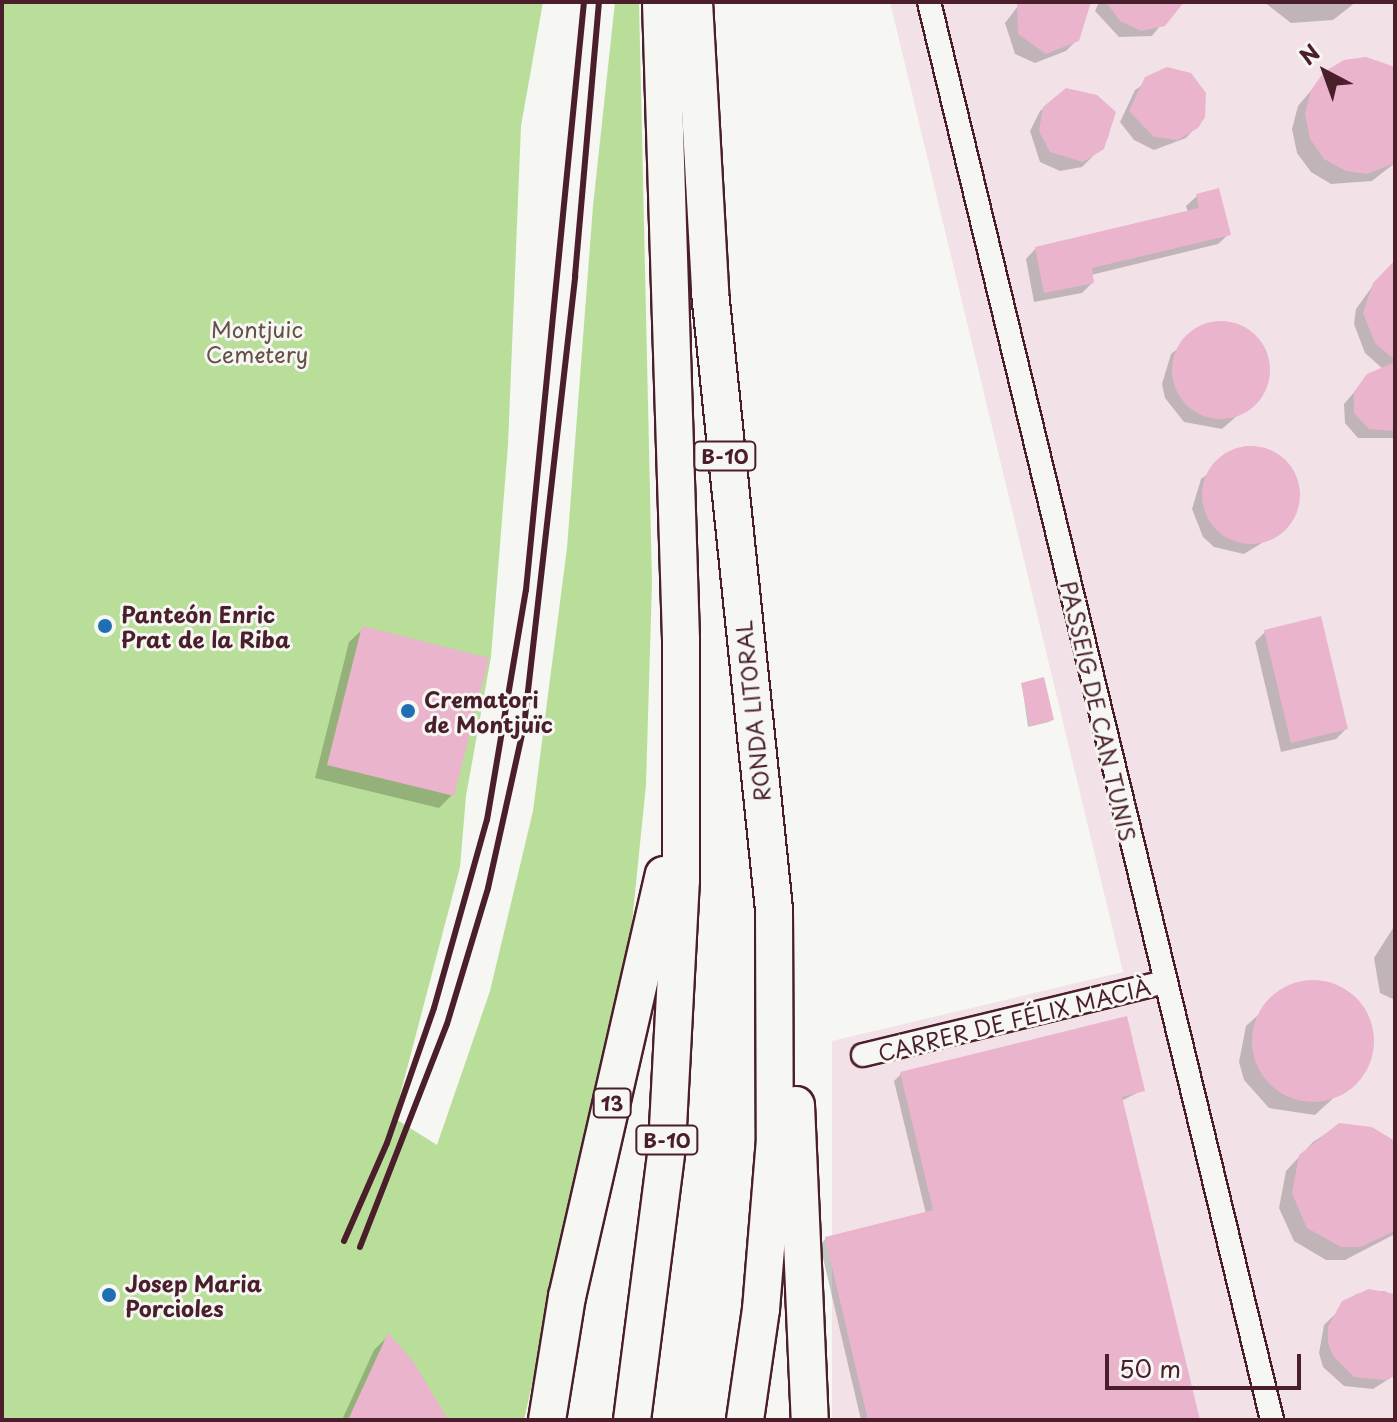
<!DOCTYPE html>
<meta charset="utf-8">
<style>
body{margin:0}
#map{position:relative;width:1397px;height:1422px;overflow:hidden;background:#f6f6f2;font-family:"Playpen Sans",sans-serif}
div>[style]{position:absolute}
.built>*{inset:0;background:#f2e2e7}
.green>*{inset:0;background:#b9de99}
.shadow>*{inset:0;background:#0003}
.building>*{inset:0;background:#eab4cd}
.round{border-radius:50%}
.roads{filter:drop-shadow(2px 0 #4a1f2b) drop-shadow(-2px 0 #4a1f2b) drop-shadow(0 2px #4a1f2b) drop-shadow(0 -2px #4a1f2b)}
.minor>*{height:22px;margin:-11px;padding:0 11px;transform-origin:11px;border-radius:11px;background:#f6f6f2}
.trunk>*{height:36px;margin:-18px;padding:0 18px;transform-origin:18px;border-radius:18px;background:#f6f6f2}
.rail>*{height:6px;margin:-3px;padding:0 3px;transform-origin:3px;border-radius:3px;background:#4a1f2b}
.dots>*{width:22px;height:22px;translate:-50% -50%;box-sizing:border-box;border:4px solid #f6f6f2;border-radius:50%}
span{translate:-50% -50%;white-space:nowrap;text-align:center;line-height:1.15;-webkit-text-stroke:6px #f6f6f2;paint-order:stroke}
.shield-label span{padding:2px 6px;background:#f6f6f2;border:2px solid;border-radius:6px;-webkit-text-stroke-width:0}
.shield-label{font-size:20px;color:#4a1f2b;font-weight:700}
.park-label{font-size:22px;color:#664f46}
.poi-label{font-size:22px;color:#4a1f2b;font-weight:700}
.left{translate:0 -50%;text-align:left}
.street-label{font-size:22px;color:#4a1f2b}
.frame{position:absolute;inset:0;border:4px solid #4a1f2b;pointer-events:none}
.north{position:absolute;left:1285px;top:32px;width:80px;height:80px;-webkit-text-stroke:6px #f6f6f2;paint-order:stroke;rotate:319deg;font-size:22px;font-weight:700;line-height:32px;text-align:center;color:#4a1f2b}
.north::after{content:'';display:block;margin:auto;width:28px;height:36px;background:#4a1f2b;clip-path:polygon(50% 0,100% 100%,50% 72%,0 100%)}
.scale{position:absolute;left:1105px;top:1354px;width:196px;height:36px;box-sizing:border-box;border:4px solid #4a1f2b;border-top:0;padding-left:10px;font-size:24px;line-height:28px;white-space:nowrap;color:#4a1f2b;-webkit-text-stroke:6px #f6f6f2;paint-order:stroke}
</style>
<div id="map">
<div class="built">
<div style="clip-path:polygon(890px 2px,1395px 2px,1395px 1420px,832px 1420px,832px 1041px,1123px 972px)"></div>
</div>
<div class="green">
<div style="clip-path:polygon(2px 2px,543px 2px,521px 126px,508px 445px,491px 657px,466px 796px,460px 867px,394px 1118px,437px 1145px,490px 991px,533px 811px,567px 548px,593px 206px,615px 2px,639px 2px,652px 582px,646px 785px,630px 942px,524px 1420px,2px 1420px)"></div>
</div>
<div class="shadow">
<div style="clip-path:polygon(1021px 2px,1084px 2px,1077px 40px,1066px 51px,1035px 63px,1015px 54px,1005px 23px)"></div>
<div style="clip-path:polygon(1099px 2px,1179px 2px,1152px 36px,1119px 37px,1095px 11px)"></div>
<div style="clip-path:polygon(1264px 2px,1356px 2px,1333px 20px,1291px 23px)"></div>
<div style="clip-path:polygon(1366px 59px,1395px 69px,1395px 163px,1372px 181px,1331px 184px,1311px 172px,1297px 153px,1292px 129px,1298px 106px,1326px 73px)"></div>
<div style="clip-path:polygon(1167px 69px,1198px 83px,1196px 127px,1186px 138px,1154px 150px,1134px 140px,1120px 122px,1135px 90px)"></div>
<div style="clip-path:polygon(1067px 90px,1113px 113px,1108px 138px,1093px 156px,1082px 167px,1060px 171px,1040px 162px,1030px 131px,1040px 111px)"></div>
<div style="clip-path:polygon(1197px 196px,1229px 234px,1218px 244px,1091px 275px,1092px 283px,1082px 293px,1034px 302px,1026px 259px,1036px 248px,1188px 213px,1186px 206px)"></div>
<div style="clip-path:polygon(1395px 268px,1395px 438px,1358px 438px,1345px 423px,1344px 404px,1368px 376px,1383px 369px,1365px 353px,1354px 324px,1356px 309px,1374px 284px)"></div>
<div style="clip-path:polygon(1207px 325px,1238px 326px,1262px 347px,1268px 361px,1263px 393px,1222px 429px,1184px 422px,1165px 398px,1162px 384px,1171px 354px)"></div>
<div style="clip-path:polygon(1245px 446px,1269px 451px,1292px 472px,1298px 487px,1293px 518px,1283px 530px,1244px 554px,1214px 547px,1203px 537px,1192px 509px,1201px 479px)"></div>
<div style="clip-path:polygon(363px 629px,452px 795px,439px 808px,315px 778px,349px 642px)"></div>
<div style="clip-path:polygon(1265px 632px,1346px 729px,1336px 739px,1281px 752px,1255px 642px)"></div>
<div style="clip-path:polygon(1022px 685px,1052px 719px,1049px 722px,1028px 727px)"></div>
<div style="clip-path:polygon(1395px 925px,1395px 1000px,1380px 993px,1374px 958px)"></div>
<div style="clip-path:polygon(1331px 983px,1364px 1008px,1372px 1027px,1366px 1068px,1315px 1115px,1269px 1108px,1244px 1080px,1239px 1062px,1246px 1026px,1291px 985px)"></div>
<div style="clip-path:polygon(901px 1074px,1143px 1090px,1121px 1101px,1197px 1420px,861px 1420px,820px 1245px,826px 1238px,926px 1214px,894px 1081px)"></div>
<div style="clip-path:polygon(1339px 1125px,1395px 1147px,1395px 1234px,1345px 1260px,1326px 1260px,1294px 1241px,1279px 1208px,1286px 1171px,1313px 1142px)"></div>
<div style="clip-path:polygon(1384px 1291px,1395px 1296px,1395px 1375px,1373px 1389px,1344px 1386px,1323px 1367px,1319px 1353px,1324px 1325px,1356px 1294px)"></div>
<div style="clip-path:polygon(388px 1336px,442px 1420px,342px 1420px,374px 1350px)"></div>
</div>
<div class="building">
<div style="clip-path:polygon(1017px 2px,1091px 2px,1079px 41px,1046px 54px,1018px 34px)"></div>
<div style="clip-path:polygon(1106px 2px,1184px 2px,1165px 26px,1141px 31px,1120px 21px)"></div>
<div style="clip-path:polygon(1366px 57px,1395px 67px,1395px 163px,1367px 174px,1346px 171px,1324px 159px,1310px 139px,1305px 114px,1311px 90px,1324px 72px,1344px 60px)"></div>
<div style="clip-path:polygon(1167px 67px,1191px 73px,1206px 93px,1205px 117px,1198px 128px,1178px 140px,1154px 137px,1129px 111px,1145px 77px)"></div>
<div style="clip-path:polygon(1066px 88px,1097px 95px,1116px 112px,1104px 149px,1083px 162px,1050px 152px,1039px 131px,1043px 107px)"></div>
<div style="clip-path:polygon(1219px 188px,1231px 235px,1092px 268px,1094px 283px,1044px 293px,1035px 247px,1199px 208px,1196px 194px)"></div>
<div style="clip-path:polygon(1395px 260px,1395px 360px,1375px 343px,1363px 313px,1373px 283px)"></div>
<div class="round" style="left:1172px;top:321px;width:98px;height:98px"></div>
<div style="clip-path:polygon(1395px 362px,1395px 431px,1369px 429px,1354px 413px,1354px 392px,1367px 374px)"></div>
<div class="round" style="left:1202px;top:446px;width:98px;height:98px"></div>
<div style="clip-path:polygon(1321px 616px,1348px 729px,1291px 743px,1264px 630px)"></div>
<div style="clip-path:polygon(362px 626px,489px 658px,454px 796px,327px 765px)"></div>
<div style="clip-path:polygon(1044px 677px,1054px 720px,1030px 726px,1021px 683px)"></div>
<div class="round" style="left:1252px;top:980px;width:122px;height:122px"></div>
<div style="clip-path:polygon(1127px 1016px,1145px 1091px,1122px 1097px,1200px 1420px,868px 1420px,825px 1237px,933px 1210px,900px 1072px)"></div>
<div style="clip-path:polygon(1339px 1123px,1372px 1127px,1395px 1141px,1395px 1231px,1360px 1247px,1341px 1247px,1307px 1228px,1292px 1193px,1299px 1155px)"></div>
<div style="clip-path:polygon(1369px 1289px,1395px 1294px,1395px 1375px,1385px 1380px,1354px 1377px,1333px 1356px,1328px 1342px,1328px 1327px,1342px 1301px)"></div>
<div style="clip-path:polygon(388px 1333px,413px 1361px,448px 1420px,348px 1420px)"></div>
</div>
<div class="roads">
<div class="minor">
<div style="left:929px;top:2px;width:1459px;rotate:76.4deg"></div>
<div style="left:863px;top:1055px;width:310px;rotate:-13.6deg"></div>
</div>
<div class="trunk">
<div style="left:694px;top:2px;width:290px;rotate:86.8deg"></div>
<div style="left:710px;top:292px;width:620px;rotate:84.08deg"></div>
<div style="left:774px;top:909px;width:230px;rotate:89.8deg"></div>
<div style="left:775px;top:1139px;width:171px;rotate:94.7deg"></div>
<div style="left:761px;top:1309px;width:112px;rotate:98.2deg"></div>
<div style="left:796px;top:1105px;width:315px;rotate:87.5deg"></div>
<div style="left:547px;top:1420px;width:125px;rotate:-80.8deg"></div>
<div style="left:567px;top:1297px;width:433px;rotate:-77.1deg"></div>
<div style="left:632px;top:1420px;width:276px;rotate:-82.7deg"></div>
<div style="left:667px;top:1146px;width:266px;rotate:-87deg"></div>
<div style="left:681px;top:880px;width:241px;rotate:-90deg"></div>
<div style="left:681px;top:639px;width:637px;rotate:-91.8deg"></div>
</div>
</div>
<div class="rail">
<div style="left:344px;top:1241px;width:107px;rotate:-66.3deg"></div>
<div style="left:387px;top:1143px;width:143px;rotate:-70.8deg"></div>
<div style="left:434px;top:1008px;width:195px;rotate:-74.3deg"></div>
<div style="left:487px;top:820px;width:233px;rotate:-80.4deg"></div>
<div style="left:526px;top:590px;width:591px;rotate:-84.37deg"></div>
<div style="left:360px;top:1247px;width:239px;rotate:-68.7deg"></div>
<div style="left:447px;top:1024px;width:142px;rotate:-73.2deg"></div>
<div style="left:488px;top:888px;width:166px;rotate:-77.5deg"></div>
<div style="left:524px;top:726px;width:453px;rotate:-83.5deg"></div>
<div style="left:575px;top:276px;width:275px;rotate:-85deg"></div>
</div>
<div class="dots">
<div style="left:105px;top:626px;background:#1f6fb2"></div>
<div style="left:408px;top:711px;background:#1f6fb2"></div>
<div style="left:109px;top:1295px;background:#1f6fb2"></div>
</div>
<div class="shield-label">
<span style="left:725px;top:456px">B-10</span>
<span style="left:612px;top:1103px">13</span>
<span style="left:667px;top:1140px">B-10</span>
</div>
<div class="park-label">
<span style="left:257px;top:341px">Montjuic<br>Cemetery</span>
</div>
<div class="poi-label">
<span class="left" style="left:121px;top:626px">Panteón Enric<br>Prat de la Riba</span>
<span class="left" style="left:424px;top:711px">Crematori<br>de Montjuïc</span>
<span class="left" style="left:125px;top:1295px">Josep Maria<br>Porcioles</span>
</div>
<div class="street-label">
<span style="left:752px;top:711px;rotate:-96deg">RONDA LITORAL</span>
<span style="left:1099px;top:711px;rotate:77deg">PASSEIG DE CAN TUNIS</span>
<span style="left:1014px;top:1019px;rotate:-14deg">CARRER DE FÉLIX MACIÀ</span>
</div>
<div class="frame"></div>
<div class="north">N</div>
<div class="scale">50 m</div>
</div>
